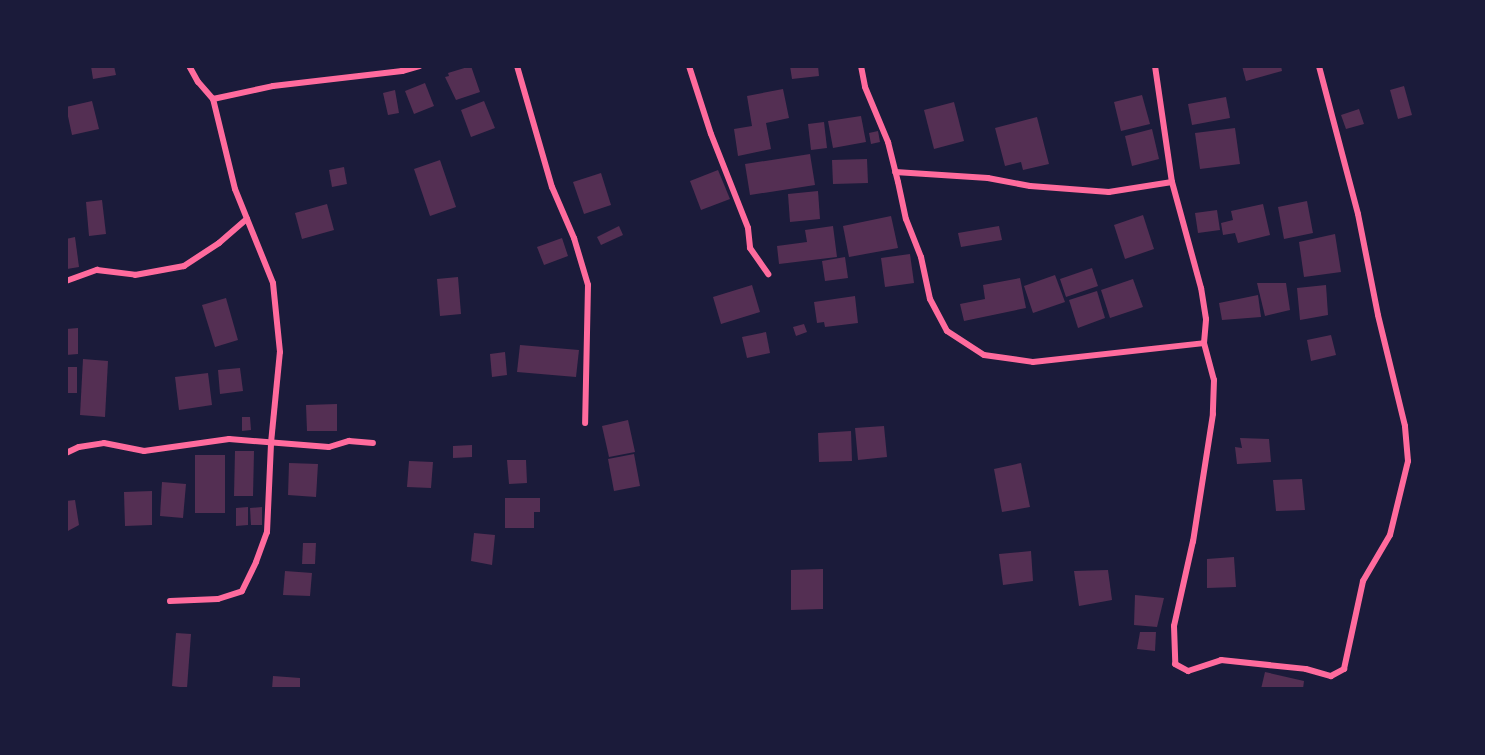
<!DOCTYPE html>
<style>
body{margin:0}
#map{position:relative;width:1485px;height:755px;overflow:hidden;background:#1b1b3a;font-family:Arial,sans-serif}
div>[style]{position:absolute}
.building>*{inset:0;background:#542f53}
.minor>*{height:6px;margin:-3px;padding:0 3px;transform-origin:3px;border-radius:3px;background:#ff6b9d}
span{translate:-50% -50%;white-space:nowrap;text-align:center;line-height:1.15;-webkit-text-stroke:5px #1b1b3a;paint-order:stroke}
.frame{position:absolute;inset:0;border:68px solid #1b1b3a;pointer-events:none}
</style>
<div id="map">
<div class="building">
<div style="clip-path:polygon(91px 66px,114px 66px,116px 75px,93px 79px)"></div>
<div style="clip-path:polygon(471px 66px,480px 92px,456px 100px,445px 77px,449px 76px,448px 73px)"></div>
<div style="clip-path:polygon(790px 66px,818px 66px,819px 76px,792px 79px)"></div>
<div style="clip-path:polygon(1242px 66px,1281px 66px,1282px 71px,1246px 81px)"></div>
<div style="clip-path:polygon(425px 83px,434px 106px,414px 114px,405px 91px)"></div>
<div style="clip-path:polygon(1404px 86px,1412px 115px,1398px 119px,1390px 90px)"></div>
<div style="clip-path:polygon(783px 89px,789px 118px,766px 123px,771px 149px,738px 156px,734px 129px,752px 126px,747px 96px)"></div>
<div style="clip-path:polygon(395px 90px,399px 113px,388px 115px,383px 93px)"></div>
<div style="clip-path:polygon(1142px 95px,1150px 124px,1121px 131px,1114px 102px)"></div>
<div style="clip-path:polygon(1226px 97px,1230px 118px,1192px 125px,1188px 104px)"></div>
<div style="clip-path:polygon(92px 101px,99px 129px,72px 135px,66px 107px)"></div>
<div style="clip-path:polygon(484px 101px,495px 128px,471px 137px,461px 110px)"></div>
<div style="clip-path:polygon(954px 102px,964px 141px,934px 149px,924px 110px)"></div>
<div style="clip-path:polygon(1359px 109px,1364px 124px,1346px 129px,1341px 115px)"></div>
<div style="clip-path:polygon(861px 116px,866px 142px,833px 148px,828px 121px)"></div>
<div style="clip-path:polygon(1037px 117px,1049px 164px,1023px 170px,1021px 162px,1005px 166px,995px 128px)"></div>
<div style="clip-path:polygon(824px 122px,827px 148px,811px 150px,808px 124px)"></div>
<div style="clip-path:polygon(1235px 128px,1240px 164px,1200px 169px,1195px 133px)"></div>
<div style="clip-path:polygon(1152px 129px,1159px 159px,1132px 166px,1125px 136px)"></div>
<div style="clip-path:polygon(878px 131px,880px 142px,871px 144px,869px 133px)"></div>
<div style="clip-path:polygon(810px 154px,815px 185px,750px 195px,745px 164px)"></div>
<div style="clip-path:polygon(867px 159px,868px 183px,833px 184px,832px 160px)"></div>
<div style="clip-path:polygon(440px 160px,456px 207px,430px 216px,414px 169px)"></div>
<div style="clip-path:polygon(344px 167px,347px 184px,332px 187px,329px 170px)"></div>
<div style="clip-path:polygon(718px 170px,730px 199px,701px 210px,690px 181px)"></div>
<div style="clip-path:polygon(601px 173px,611px 205px,584px 214px,573px 182px)"></div>
<div style="clip-path:polygon(818px 191px,820px 219px,790px 222px,788px 194px)"></div>
<div style="clip-path:polygon(102px 200px,106px 234px,89px 236px,86px 202px)"></div>
<div style="clip-path:polygon(1307px 201px,1313px 233px,1284px 239px,1278px 207px)"></div>
<div style="clip-path:polygon(327px 204px,334px 230px,302px 239px,295px 213px)"></div>
<div style="clip-path:polygon(1263px 204px,1270px 235px,1238px 243px,1235px 233px,1223px 235px,1221px 223px,1233px 220px,1231px 211px)"></div>
<div style="clip-path:polygon(1217px 210px,1220px 230px,1198px 233px,1195px 213px)"></div>
<div style="clip-path:polygon(1143px 215px,1154px 249px,1125px 259px,1114px 225px)"></div>
<div style="clip-path:polygon(891px 216px,898px 248px,849px 257px,843px 226px)"></div>
<div style="clip-path:polygon(619px 226px,623px 235px,601px 245px,597px 237px)"></div>
<div style="clip-path:polygon(833px 226px,837px 257px,779px 264px,777px 246px,807px 242px,805px 230px)"></div>
<div style="clip-path:polygon(999px 226px,1002px 240px,961px 247px,958px 233px)"></div>
<div style="clip-path:polygon(1335px 234px,1341px 272px,1304px 277px,1299px 242px)"></div>
<div style="clip-path:polygon(75px 237px,79px 267px,67px 269px,66px 239px)"></div>
<div style="clip-path:polygon(562px 238px,568px 256px,544px 265px,537px 247px)"></div>
<div style="clip-path:polygon(910px 254px,914px 283px,885px 287px,881px 258px)"></div>
<div style="clip-path:polygon(845px 257px,848px 278px,825px 281px,822px 261px)"></div>
<div style="clip-path:polygon(1092px 268px,1098px 286px,1066px 297px,1060px 279px)"></div>
<div style="clip-path:polygon(1055px 275px,1065px 302px,1033px 313px,1024px 286px)"></div>
<div style="clip-path:polygon(458px 277px,461px 314px,440px 316px,437px 279px)"></div>
<div style="clip-path:polygon(1020px 278px,1026px 308px,964px 321px,960px 304px,985px 299px,983px 285px)"></div>
<div style="clip-path:polygon(1133px 279px,1143px 307px,1110px 318px,1101px 290px)"></div>
<div style="clip-path:polygon(1257px 283px,1286px 283px,1290px 310px,1265px 316px)"></div>
<div style="clip-path:polygon(752px 285px,760px 312px,721px 324px,713px 297px)"></div>
<div style="clip-path:polygon(1326px 285px,1328px 315px,1300px 320px,1297px 288px)"></div>
<div style="clip-path:polygon(1097px 291px,1105px 318px,1078px 328px,1069px 300px)"></div>
<div style="clip-path:polygon(1258px 295px,1261px 317px,1222px 320px,1219px 303px)"></div>
<div style="clip-path:polygon(855px 296px,858px 323px,825px 327px,824px 322px,817px 323px,814px 302px)"></div>
<div style="clip-path:polygon(226px 298px,238px 340px,215px 347px,202px 305px)"></div>
<div style="clip-path:polygon(804px 324px,807px 332px,796px 336px,793px 327px)"></div>
<div style="clip-path:polygon(78px 328px,78px 354px,66px 355px,66px 329px)"></div>
<div style="clip-path:polygon(766px 332px,770px 353px,747px 358px,742px 337px)"></div>
<div style="clip-path:polygon(1331px 335px,1336px 355px,1311px 361px,1307px 340px)"></div>
<div style="clip-path:polygon(520px 345px,579px 350px,576px 377px,517px 372px)"></div>
<div style="clip-path:polygon(505px 352px,507px 375px,492px 377px,490px 354px)"></div>
<div style="clip-path:polygon(83px 359px,108px 361px,105px 417px,80px 415px)"></div>
<div style="clip-path:polygon(66px 367px,77px 367px,77px 393px,66px 393px)"></div>
<div style="clip-path:polygon(240px 368px,243px 391px,220px 394px,218px 370px)"></div>
<div style="clip-path:polygon(208px 373px,212px 405px,179px 410px,175px 377px)"></div>
<div style="clip-path:polygon(337px 404px,337px 431px,307px 431px,306px 405px)"></div>
<div style="clip-path:polygon(242px 417px,250px 417px,251px 430px,242px 431px)"></div>
<div style="clip-path:polygon(628px 420px,635px 452px,609px 457px,602px 426px)"></div>
<div style="clip-path:polygon(884px 426px,887px 457px,858px 460px,855px 428px)"></div>
<div style="clip-path:polygon(851px 431px,852px 461px,819px 462px,818px 433px)"></div>
<div style="clip-path:polygon(1240px 438px,1269px 439px,1271px 462px,1237px 464px,1235px 447px,1242px 448px)"></div>
<div style="clip-path:polygon(472px 445px,472px 457px,453px 458px,453px 446px)"></div>
<div style="clip-path:polygon(235px 451px,254px 451px,253px 496px,234px 496px)"></div>
<div style="clip-path:polygon(634px 454px,640px 486px,614px 491px,608px 459px)"></div>
<div style="clip-path:polygon(195px 455px,225px 455px,225px 513px,195px 513px)"></div>
<div style="clip-path:polygon(507px 460px,526px 460px,527px 483px,509px 484px)"></div>
<div style="clip-path:polygon(409px 461px,433px 462px,431px 488px,407px 487px)"></div>
<div style="clip-path:polygon(289px 463px,318px 464px,316px 497px,288px 495px)"></div>
<div style="clip-path:polygon(1021px 463px,1030px 507px,1002px 512px,994px 469px)"></div>
<div style="clip-path:polygon(1302px 479px,1305px 510px,1276px 511px,1273px 480px)"></div>
<div style="clip-path:polygon(162px 482px,186px 484px,183px 518px,160px 516px)"></div>
<div style="clip-path:polygon(152px 491px,152px 525px,125px 526px,124px 492px)"></div>
<div style="clip-path:polygon(505px 498px,540px 498px,540px 512px,534px 512px,534px 528px,505px 528px)"></div>
<div style="clip-path:polygon(75px 500px,79px 525px,66px 532px,66px 501px)"></div>
<div style="clip-path:polygon(248px 507px,248px 525px,236px 526px,236px 508px)"></div>
<div style="clip-path:polygon(262px 507px,262px 525px,251px 525px,250px 508px)"></div>
<div style="clip-path:polygon(474px 533px,495px 535px,492px 565px,471px 561px)"></div>
<div style="clip-path:polygon(303px 543px,316px 543px,315px 564px,302px 564px)"></div>
<div style="clip-path:polygon(1031px 551px,1033px 581px,1003px 585px,999px 554px)"></div>
<div style="clip-path:polygon(1234px 557px,1236px 587px,1207px 588px,1207px 559px)"></div>
<div style="clip-path:polygon(823px 569px,823px 609px,791px 610px,791px 570px)"></div>
<div style="clip-path:polygon(1108px 570px,1112px 600px,1079px 606px,1074px 571px)"></div>
<div style="clip-path:polygon(285px 571px,312px 573px,310px 596px,283px 595px)"></div>
<div style="clip-path:polygon(1135px 595px,1164px 598px,1157px 627px,1134px 625px)"></div>
<div style="clip-path:polygon(1140px 632px,1156px 632px,1155px 651px,1137px 649px)"></div>
<div style="clip-path:polygon(176px 633px,191px 634px,187px 688px,172px 686px)"></div>
<div style="clip-path:polygon(1265px 672px,1304px 681px,1303px 689px,1261px 689px)"></div>
<div style="clip-path:polygon(273px 676px,300px 678px,300px 689px,272px 689px)"></div>
</div>
<div class="minor">
<div style="left:517px;top:66px;width:126px;rotate:73.9deg"></div>
<div style="left:552px;top:187px;width:56px;rotate:66.7deg"></div>
<div style="left:574px;top:238px;width:49px;rotate:73.4deg"></div>
<div style="left:588px;top:285px;width:138px;rotate:91.2deg"></div>
<div style="left:689px;top:66px;width:71px;rotate:72.1deg"></div>
<div style="left:711px;top:134px;width:101px;rotate:68.5deg"></div>
<div style="left:748px;top:228px;width:20px;rotate:84deg"></div>
<div style="left:750px;top:248px;width:32px;rotate:55deg"></div>
<div style="left:861px;top:66px;width:21px;rotate:79deg"></div>
<div style="left:865px;top:87px;width:60px;rotate:67.3deg"></div>
<div style="left:888px;top:142px;width:41px;rotate:76deg"></div>
<div style="left:898px;top:182px;width:38px;rotate:78deg"></div>
<div style="left:906px;top:219px;width:41px;rotate:68.5deg"></div>
<div style="left:921px;top:257px;width:43px;rotate:77.9deg"></div>
<div style="left:930px;top:299px;width:36px;rotate:62deg"></div>
<div style="left:947px;top:331px;width:44px;rotate:33deg"></div>
<div style="left:984px;top:355px;width:49px;rotate:8.1deg"></div>
<div style="left:1033px;top:362px;width:172px;rotate:-6.3deg"></div>
<div style="left:1204px;top:343px;width:24px;rotate:-85deg"></div>
<div style="left:1206px;top:319px;width:31px;rotate:-99deg"></div>
<div style="left:1201px;top:288px;width:110px;rotate:-105.3deg"></div>
<div style="left:1172px;top:182px;width:64px;rotate:171deg"></div>
<div style="left:1109px;top:192px;width:79px;rotate:-175.7deg"></div>
<div style="left:1030px;top:186px;width:43px;rotate:-169.2deg"></div>
<div style="left:988px;top:178px;width:93px;rotate:-176.3deg"></div>
<div style="left:1155px;top:66px;width:117px;rotate:81.7deg"></div>
<div style="left:213px;top:99px;width:61px;rotate:-12.2deg"></div>
<div style="left:273px;top:86px;width:130px;rotate:-6.6deg"></div>
<div style="left:402px;top:71px;width:18px;rotate:-16deg"></div>
<div style="left:66px;top:281px;width:33px;rotate:-20deg"></div>
<div style="left:97px;top:270px;width:38px;rotate:7deg"></div>
<div style="left:135px;top:275px;width:50px;rotate:-10.4deg"></div>
<div style="left:184px;top:266px;width:42px;rotate:-33.3deg"></div>
<div style="left:219px;top:243px;width:37px;rotate:-41deg"></div>
<div style="left:1204px;top:343px;width:38px;rotate:75deg"></div>
<div style="left:1214px;top:380px;width:34px;rotate:92deg"></div>
<div style="left:1213px;top:414px;width:129px;rotate:98.9deg"></div>
<div style="left:1193px;top:541px;width:87px;rotate:102.6deg"></div>
<div style="left:1174px;top:626px;width:38px;rotate:88deg"></div>
<div style="left:1175px;top:664px;width:15px;rotate:28deg"></div>
<div style="left:1188px;top:671px;width:35px;rotate:-18deg"></div>
<div style="left:1221px;top:660px;width:85px;rotate:6deg"></div>
<div style="left:1306px;top:669px;width:26px;rotate:16deg"></div>
<div style="left:1331px;top:676px;width:15px;rotate:-28deg"></div>
<div style="left:1344px;top:669px;width:90px;rotate:-77.8deg"></div>
<div style="left:1363px;top:581px;width:53px;rotate:-59.6deg"></div>
<div style="left:1390px;top:535px;width:76px;rotate:-76.3deg"></div>
<div style="left:1408px;top:461px;width:35px;rotate:-95deg"></div>
<div style="left:1405px;top:426px;width:114px;rotate:-103.7deg"></div>
<div style="left:1378px;top:315px;width:103px;rotate:-101.2deg"></div>
<div style="left:1358px;top:214px;width:153px;rotate:-104.8deg"></div>
<div style="left:66px;top:453px;width:14px;rotate:-25deg"></div>
<div style="left:79px;top:447px;width:25px;rotate:-9deg"></div>
<div style="left:104px;top:443px;width:41px;rotate:11.3deg"></div>
<div style="left:144px;top:451px;width:86px;rotate:-8deg"></div>
<div style="left:229px;top:439px;width:100px;rotate:4.6deg"></div>
<div style="left:329px;top:447px;width:21px;rotate:-17deg"></div>
<div style="left:349px;top:441px;width:24px;rotate:5deg"></div>
<div style="left:170px;top:601px;width:48px;rotate:-2.4deg"></div>
<div style="left:218px;top:599px;width:25px;rotate:-18deg"></div>
<div style="left:242px;top:591px;width:32px;rotate:-64deg"></div>
<div style="left:256px;top:562px;width:32px;rotate:-70deg"></div>
<div style="left:267px;top:532px;width:89px;rotate:-87.4deg"></div>
<div style="left:271px;top:443px;width:91px;rotate:-84.4deg"></div>
<div style="left:280px;top:352px;width:69px;rotate:-95.8deg"></div>
<div style="left:273px;top:283px;width:101px;rotate:-112deg"></div>
<div style="left:235px;top:189px;width:93px;rotate:-103.7deg"></div>
<div style="left:213px;top:99px;width:23px;rotate:-131deg"></div>
<div style="left:198px;top:82px;width:18px;rotate:-119deg"></div>
</div>
<div class="frame"></div>
</div>
